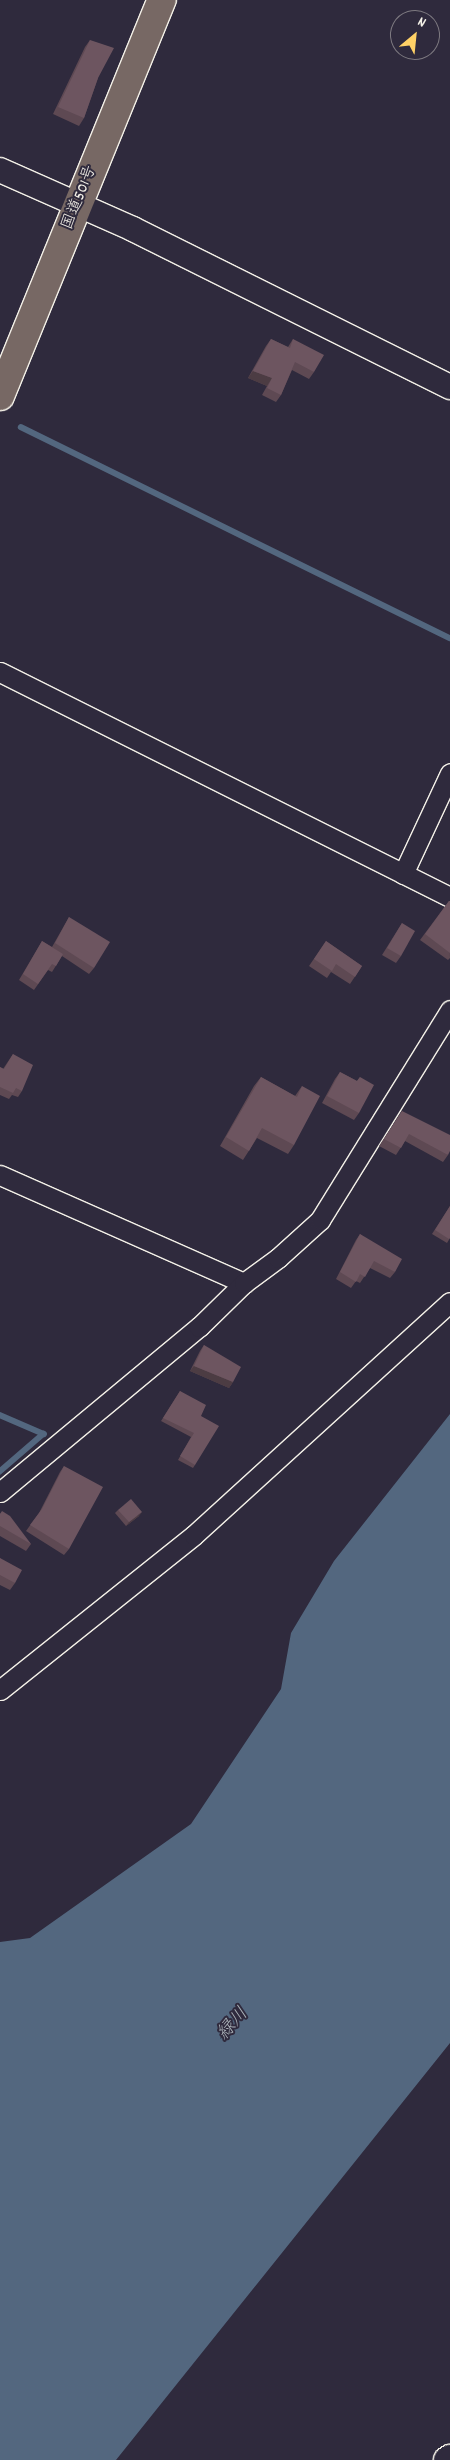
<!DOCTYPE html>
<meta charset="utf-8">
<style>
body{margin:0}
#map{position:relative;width:450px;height:2460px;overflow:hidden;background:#2f2a3d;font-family:Dekko,"Klee One",sans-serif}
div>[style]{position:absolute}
.water>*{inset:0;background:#53677f}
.stream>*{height:5.5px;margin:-2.75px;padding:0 2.75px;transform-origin:2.75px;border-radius:2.75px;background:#53677f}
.roads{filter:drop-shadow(1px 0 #f4f1e8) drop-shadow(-1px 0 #f4f1e8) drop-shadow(0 1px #f4f1e8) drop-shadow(0 -1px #f4f1e8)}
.minor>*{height:19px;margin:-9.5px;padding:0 9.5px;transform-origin:9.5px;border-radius:9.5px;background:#2f2a3d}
.tertiary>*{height:24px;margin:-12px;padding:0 12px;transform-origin:12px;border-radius:12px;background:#2f2a3d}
.secondary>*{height:26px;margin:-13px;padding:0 13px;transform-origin:13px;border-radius:13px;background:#2f2a3d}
.trunk>*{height:28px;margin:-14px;padding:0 14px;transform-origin:14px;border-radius:14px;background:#776864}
.wall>*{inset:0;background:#5e4953}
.shaded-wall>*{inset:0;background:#4c3c43}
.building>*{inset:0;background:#6d5560}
span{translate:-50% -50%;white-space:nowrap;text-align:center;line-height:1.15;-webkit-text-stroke:4px #2f2a3d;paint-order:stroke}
.street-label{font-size:16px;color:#f4f1e8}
.water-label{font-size:18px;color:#acb3b9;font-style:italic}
.north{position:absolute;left:390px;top:10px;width:50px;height:50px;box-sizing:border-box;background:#2f2a3d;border:1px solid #7e7a81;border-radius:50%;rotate:28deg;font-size:14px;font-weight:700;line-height:20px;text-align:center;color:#f4f1e8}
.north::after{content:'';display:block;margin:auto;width:18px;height:22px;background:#ffd166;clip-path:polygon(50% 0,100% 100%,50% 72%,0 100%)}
</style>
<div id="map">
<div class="water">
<div style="clip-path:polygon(450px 1414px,450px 2043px,116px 2460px,0 2460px,0 1942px,30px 1938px,191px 1824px,281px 1689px,291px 1633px,334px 1561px)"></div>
</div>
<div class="stream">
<div style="left:21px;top:427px;width:478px;rotate:26.2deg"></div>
<div style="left:0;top:1415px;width:48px;rotate:23.4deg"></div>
<div style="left:44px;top:1434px;width:58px;rotate:139.2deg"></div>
</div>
<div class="roads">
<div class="minor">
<div style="left:0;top:672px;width:503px;rotate:26.57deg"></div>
<div style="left:403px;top:874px;width:111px;rotate:-65deg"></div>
<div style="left:0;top:1175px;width:267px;rotate:23.9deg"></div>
<div style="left:0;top:1492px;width:259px;rotate:-39.7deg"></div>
<div style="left:199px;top:1327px;width:63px;rotate:-44.4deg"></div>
<div style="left:244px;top:1283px;width:42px;rotate:-36.3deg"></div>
<div style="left:278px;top:1258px;width:57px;rotate:-42.1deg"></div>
<div style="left:320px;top:1220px;width:247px;rotate:-58.2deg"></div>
<div style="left:0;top:1690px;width:248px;rotate:-38.6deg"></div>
<div style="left:194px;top:1535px;width:346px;rotate:-42.3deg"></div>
</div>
<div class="tertiary">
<div style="left:0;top:170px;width:145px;rotate:23.9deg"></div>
<div style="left:133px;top:229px;width:354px;rotate:26.5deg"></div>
</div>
<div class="secondary">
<div style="left:447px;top:2460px;width:4px;rotate:-34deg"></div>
</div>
<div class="trunk">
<div style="left:0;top:396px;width:428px;rotate:-67.8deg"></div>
</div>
</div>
<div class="wall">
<div style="clip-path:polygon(90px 40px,98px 78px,84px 118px,79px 126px,53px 114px,85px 47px)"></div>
<div style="clip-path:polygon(271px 339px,288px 347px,293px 339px,314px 372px,309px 379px,292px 370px,281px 395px,276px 402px,262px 395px,267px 386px,248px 378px,266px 346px)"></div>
<div style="clip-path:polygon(449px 901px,450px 958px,448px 960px,420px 940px)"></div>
<div style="clip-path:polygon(69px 917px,94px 968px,89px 974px,62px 956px,52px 972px,48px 970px,34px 990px,19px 980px,42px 941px,52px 947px)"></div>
<div style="clip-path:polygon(402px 923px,401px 956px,396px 963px,382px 955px)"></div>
<div style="clip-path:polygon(326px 941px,362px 966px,350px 984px,331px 972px,327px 978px,309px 966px)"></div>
<div style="clip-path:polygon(13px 1054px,22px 1091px,18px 1097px,12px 1095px,9px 1099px,0 1095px,0 1067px,3px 1069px)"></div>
<div style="clip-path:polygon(340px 1072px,357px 1081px,360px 1077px,359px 1113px,354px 1120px,322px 1103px,335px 1079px)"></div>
<div style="clip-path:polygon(261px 1077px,295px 1096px,302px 1086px,294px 1145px,288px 1154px,257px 1138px,243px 1160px,220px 1146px,254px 1086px)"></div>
<div style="clip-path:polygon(402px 1111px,448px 1155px,443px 1162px,405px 1141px,396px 1155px,379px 1146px)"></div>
<div style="clip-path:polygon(450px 1206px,450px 1238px,447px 1243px,432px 1234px)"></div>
<div style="clip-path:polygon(360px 1234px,395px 1272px,390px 1278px,370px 1268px,360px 1283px,356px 1281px,351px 1288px,336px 1279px,356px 1240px)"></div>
<div style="clip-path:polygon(204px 1345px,233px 1382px,229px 1388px,190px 1371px,200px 1351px)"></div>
<div style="clip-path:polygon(180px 1391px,201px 1416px,195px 1465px,193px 1468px,178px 1460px,191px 1437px,161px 1421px)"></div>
<div style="clip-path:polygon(64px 1466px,69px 1549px,64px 1555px,26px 1531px,39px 1513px,60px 1472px)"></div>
<div style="clip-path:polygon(118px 1510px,139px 1516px,126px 1526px,115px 1513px)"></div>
<div style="clip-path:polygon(0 1513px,31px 1544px,26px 1551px,0 1536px)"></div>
<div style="clip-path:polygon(0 1558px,15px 1583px,10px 1590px,0 1585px)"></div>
</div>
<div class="shaded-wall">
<div style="clip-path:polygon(253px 371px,272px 378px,267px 386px,248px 378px)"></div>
<div style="clip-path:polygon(194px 1366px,233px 1382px,229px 1388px,190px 1371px)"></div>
<div style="clip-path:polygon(142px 1512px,139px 1516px,126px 1526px,129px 1522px)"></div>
</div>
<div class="building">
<div style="clip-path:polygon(90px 40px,114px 48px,98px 78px,84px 118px,58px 107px)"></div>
<div style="clip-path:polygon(271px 339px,290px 348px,293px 339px,324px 355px,314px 372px,295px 362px,281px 395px,267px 388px,272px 378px,253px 371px)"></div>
<div style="clip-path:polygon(449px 901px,450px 901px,450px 953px,425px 934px)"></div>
<div style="clip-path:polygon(69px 917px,110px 942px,94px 968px,55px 943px)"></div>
<div style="clip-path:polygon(402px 923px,415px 931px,401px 956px,387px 948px)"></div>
<div style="clip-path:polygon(42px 941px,63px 954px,56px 966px,52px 964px,38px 984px,23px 974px)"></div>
<div style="clip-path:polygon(326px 941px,362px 966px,355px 977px,336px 964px,332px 971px,314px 959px)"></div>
<div style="clip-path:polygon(13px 1054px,33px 1065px,22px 1091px,16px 1088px,13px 1093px,0 1087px,0 1067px,4px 1069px)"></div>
<div style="clip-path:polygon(340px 1072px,357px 1081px,360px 1077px,374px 1085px,359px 1113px,327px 1096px)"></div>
<div style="clip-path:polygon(261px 1077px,297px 1097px,302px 1086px,320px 1096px,294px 1145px,262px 1128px,249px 1151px,226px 1137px)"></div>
<div style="clip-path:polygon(402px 1111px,450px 1135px,450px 1151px,448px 1155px,409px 1134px,401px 1148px,384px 1139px)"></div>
<div style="clip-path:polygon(450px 1206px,450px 1238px,449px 1239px,435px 1230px)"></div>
<div style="clip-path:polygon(360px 1234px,402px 1259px,395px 1272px,374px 1261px,365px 1277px,360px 1274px,356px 1282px,340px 1272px)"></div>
<div style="clip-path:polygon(204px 1345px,241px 1367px,233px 1382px,194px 1366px)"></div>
<div style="clip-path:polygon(180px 1391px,206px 1405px,201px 1416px,219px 1426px,195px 1465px,180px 1456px,194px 1433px,163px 1418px)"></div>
<div style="clip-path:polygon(64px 1466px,103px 1487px,69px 1549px,30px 1525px,42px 1509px)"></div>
<div style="clip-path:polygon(131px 1499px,142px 1512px,129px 1522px,118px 1510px)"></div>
<div style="clip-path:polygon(2px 1511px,10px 1516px,31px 1544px,0 1526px,0 1514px)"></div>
<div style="clip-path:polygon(0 1558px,22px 1570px,15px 1583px,0 1575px)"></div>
</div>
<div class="street-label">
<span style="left:80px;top:198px;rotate:-68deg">国道501号</span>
</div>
<div class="water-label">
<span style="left:234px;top:2025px;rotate:-48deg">緑川</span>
</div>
<div class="north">N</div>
</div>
